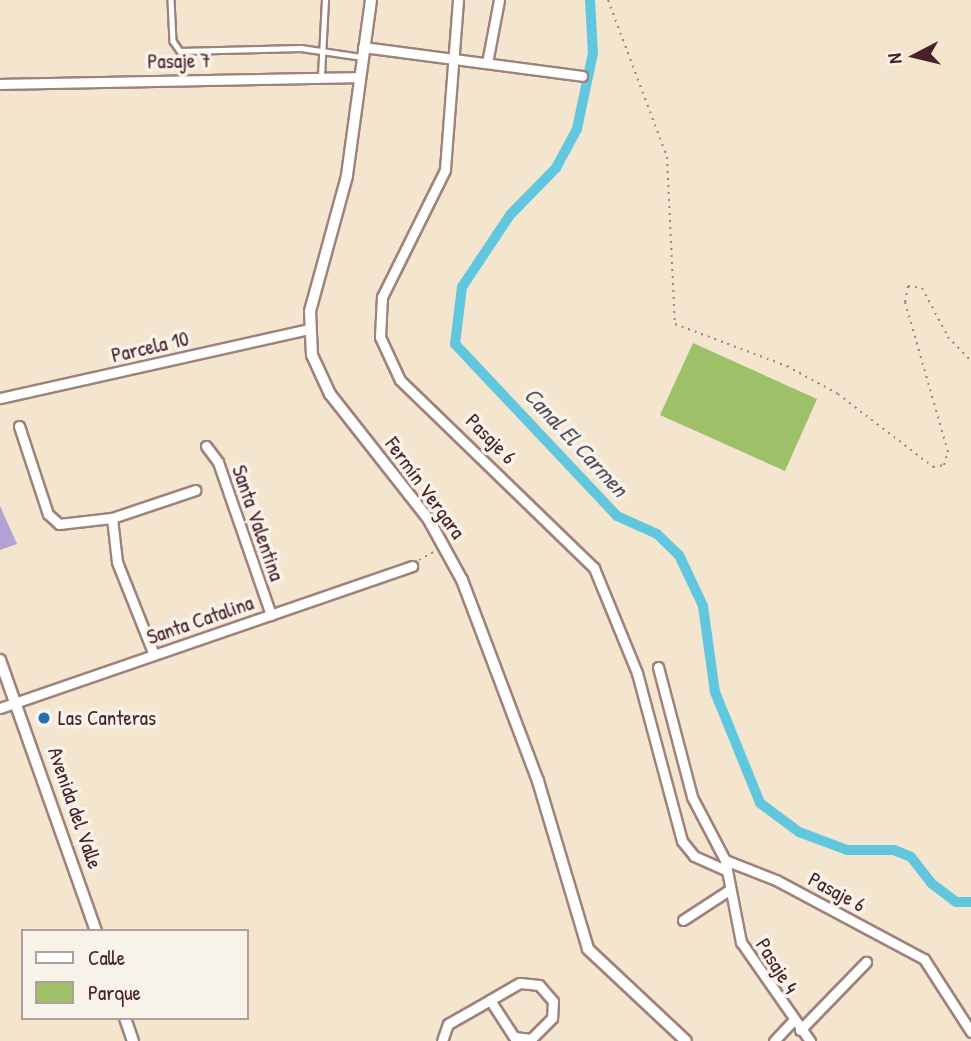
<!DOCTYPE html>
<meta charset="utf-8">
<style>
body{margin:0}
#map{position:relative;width:971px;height:1041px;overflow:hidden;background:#f4e5ce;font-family:"Patrick Hand",sans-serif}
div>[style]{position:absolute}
.green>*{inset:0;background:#9ec069}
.canal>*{height:10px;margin:-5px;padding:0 5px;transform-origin:5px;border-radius:5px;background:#61c7de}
.building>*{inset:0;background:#b2a2d5}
.path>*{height:2px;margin-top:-1px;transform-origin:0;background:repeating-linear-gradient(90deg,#9f827c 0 2px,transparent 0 7px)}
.roads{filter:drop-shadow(2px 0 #9f827c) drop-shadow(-2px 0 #9f827c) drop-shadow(0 2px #9f827c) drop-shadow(0 -2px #9f827c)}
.service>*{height:4.5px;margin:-2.25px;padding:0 2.25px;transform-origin:2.25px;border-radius:2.25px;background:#fff}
.minor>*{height:9px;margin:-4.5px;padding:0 4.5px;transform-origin:4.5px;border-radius:4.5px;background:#fff}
.tertiary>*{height:10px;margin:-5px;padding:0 5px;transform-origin:5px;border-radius:5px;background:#fff}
.dots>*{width:19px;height:19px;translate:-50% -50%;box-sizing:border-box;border:4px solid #f7f3e8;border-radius:50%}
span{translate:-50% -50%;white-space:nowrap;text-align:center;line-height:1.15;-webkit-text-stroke:7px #f7f3e8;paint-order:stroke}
.street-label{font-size:21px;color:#4a1f2b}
.poi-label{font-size:21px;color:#4a1f2b}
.left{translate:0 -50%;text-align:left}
.water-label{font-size:23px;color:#515161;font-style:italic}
.legend{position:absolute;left:21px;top:929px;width:228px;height:91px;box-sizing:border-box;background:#f7f3e8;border:2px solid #b29e9c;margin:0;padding:9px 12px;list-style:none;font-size:21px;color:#4a1f2b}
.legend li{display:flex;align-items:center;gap:14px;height:35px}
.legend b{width:35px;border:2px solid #b29e9c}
.north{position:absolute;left:880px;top:21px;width:70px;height:70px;-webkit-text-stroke:5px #f7f3e8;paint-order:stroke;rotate:263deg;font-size:19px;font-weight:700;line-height:28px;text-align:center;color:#4a1f2b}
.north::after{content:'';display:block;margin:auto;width:24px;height:32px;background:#4a1f2b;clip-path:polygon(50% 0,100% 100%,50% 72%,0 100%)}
</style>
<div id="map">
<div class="green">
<div style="clip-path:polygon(693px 343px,817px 399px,785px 471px,660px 415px)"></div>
</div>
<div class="canal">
<div style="left:590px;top:0;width:53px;rotate:86.8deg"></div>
<div style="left:593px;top:53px;width:78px;rotate:101.9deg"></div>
<div style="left:577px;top:129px;width:44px;rotate:118.3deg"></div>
<div style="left:556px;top:168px;width:66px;rotate:134.4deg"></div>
<div style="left:510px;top:215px;width:87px;rotate:123.7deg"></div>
<div style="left:462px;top:287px;width:57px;rotate:97deg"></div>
<div style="left:455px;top:344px;width:236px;rotate:46.7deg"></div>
<div style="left:617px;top:516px;width:44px;rotate:24.2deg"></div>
<div style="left:657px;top:534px;width:30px;rotate:44deg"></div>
<div style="left:679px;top:555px;width:56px;rotate:64.8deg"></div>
<div style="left:703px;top:606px;width:87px;rotate:82.1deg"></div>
<div style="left:715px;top:692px;width:120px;rotate:67.9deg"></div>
<div style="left:760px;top:803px;width:49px;rotate:36.6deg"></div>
<div style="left:799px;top:832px;width:51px;rotate:20.6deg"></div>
<div style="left:847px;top:850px;width:47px"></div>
<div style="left:894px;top:850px;width:18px;rotate:22deg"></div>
<div style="left:911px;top:857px;width:33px;rotate:52deg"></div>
<div style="left:931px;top:883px;width:31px;rotate:37deg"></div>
<div style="left:956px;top:902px;width:15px"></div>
</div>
<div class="building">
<div style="clip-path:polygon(0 506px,17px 544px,0 550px)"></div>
</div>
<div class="path">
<div style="left:608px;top:0;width:168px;rotate:69.4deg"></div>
<div style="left:667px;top:157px;width:167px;rotate:87.3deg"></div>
<div style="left:675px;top:324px;width:120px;rotate:20.6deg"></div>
<div style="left:787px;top:366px;width:58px;rotate:28.8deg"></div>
<div style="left:838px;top:394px;width:120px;rotate:37.5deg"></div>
<div style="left:933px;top:467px;width:11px;rotate:-10deg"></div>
<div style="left:944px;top:465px;width:14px;rotate:-73deg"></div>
<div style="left:948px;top:452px;width:156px;rotate:-106deg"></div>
<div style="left:905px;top:302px;width:16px;rotate:-79deg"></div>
<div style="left:908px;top:286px;width:14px;rotate:8deg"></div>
<div style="left:922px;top:288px;width:55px;rotate:62deg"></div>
<div style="left:948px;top:337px;width:33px;rotate:46deg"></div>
<div style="left:419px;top:560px;width:18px;rotate:-29deg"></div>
</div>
<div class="roads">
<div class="service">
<div style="left:171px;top:0;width:41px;rotate:87.2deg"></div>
<div style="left:173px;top:41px;width:12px;rotate:55deg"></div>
<div style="left:180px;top:51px;width:121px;rotate:-1.4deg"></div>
<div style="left:301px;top:48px;width:62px;rotate:8.4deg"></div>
<div style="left:321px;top:76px;width:76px;rotate:-87deg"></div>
</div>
<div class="minor">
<div style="left:458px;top:0;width:170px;rotate:94.4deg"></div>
<div style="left:445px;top:170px;width:142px;rotate:116.4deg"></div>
<div style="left:382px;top:297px;width:40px;rotate:92.9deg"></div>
<div style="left:380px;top:337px;width:47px;rotate:65.1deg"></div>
<div style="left:400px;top:380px;width:270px;rotate:44.1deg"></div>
<div style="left:594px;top:568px;width:113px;rotate:67.7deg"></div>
<div style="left:637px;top:673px;width:174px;rotate:75deg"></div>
<div style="left:682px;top:841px;width:19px;rotate:51deg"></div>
<div style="left:694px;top:856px;width:36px;rotate:24deg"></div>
<div style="left:363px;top:47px;width:221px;rotate:7.5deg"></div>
<div style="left:487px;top:63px;width:64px;rotate:-79.2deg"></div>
<div style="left:0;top:84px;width:360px;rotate:-1.1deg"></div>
<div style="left:0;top:398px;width:316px;rotate:-12.6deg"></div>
<div style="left:19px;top:426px;width:93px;rotate:71.8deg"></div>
<div style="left:48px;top:514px;width:15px;rotate:42deg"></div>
<div style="left:59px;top:524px;width:53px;rotate:-6.5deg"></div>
<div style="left:112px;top:518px;width:88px;rotate:-18.6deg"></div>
<div style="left:206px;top:446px;width:20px;rotate:53deg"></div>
<div style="left:218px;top:462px;width:162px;rotate:70.9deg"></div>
<div style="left:112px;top:518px;width:44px;rotate:83.5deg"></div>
<div style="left:117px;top:562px;width:100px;rotate:68.3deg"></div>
<div style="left:658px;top:667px;width:134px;rotate:75.3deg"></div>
<div style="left:692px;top:797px;width:71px;rotate:62.4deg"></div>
<div style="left:725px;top:860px;width:84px;rotate:79deg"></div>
<div style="left:741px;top:942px;width:121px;rotate:55.1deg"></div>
<div style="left:0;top:708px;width:436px;rotate:-19deg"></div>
<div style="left:725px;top:860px;width:55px;rotate:21.4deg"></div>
<div style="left:776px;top:880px;width:168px;rotate:28.1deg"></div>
<div style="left:924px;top:959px;width:87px;rotate:57.2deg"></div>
<div style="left:683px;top:920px;width:55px;rotate:-33.1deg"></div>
<div style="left:520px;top:983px;width:19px;rotate:6deg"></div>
<div style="left:539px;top:985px;width:21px;rotate:49deg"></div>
<div style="left:553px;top:1001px;width:17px;rotate:93deg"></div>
<div style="left:552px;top:1018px;width:30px;rotate:135deg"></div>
<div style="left:531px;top:1039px;width:17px;rotate:-173deg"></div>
<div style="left:514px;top:1037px;width:44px;rotate:-123deg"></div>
<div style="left:490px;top:1000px;width:34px;rotate:-30deg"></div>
<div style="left:800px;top:1030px;width:95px;rotate:-45.9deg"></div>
<div style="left:442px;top:1041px;width:18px;rotate:-71deg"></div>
<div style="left:448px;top:1024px;width:48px;rotate:-29.7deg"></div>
<div style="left:774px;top:1041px;width:26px;rotate:-47deg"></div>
</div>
<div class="tertiary">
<div style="left:371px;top:0;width:178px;rotate:97.8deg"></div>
<div style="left:347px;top:176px;width:140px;rotate:105.3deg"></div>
<div style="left:310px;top:311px;width:44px;rotate:87.4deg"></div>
<div style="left:312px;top:355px;width:43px;rotate:65.2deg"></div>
<div style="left:330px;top:394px;width:160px;rotate:51.8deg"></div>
<div style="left:429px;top:520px;width:68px;rotate:61.2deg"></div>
<div style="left:462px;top:580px;width:215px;rotate:69.3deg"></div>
<div style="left:538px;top:781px;width:175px;rotate:73.4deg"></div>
<div style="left:588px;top:949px;width:134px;rotate:43.2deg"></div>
<div style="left:0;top:660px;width:288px;rotate:70.5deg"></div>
<div style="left:125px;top:1018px;width:24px;rotate:71deg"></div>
</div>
</div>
<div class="dots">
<div style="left:44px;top:718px;background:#1f6fb2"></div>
</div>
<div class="street-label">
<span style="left:179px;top:61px;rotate:-1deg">Pasaje 7</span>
<span style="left:150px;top:347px;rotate:-13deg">Parcela 10</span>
<span style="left:491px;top:439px;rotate:45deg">Pasaje 6</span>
<span style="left:425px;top:488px;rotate:54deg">Fermín Vergara</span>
<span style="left:258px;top:523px;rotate:71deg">Santa Valentina</span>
<span style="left:200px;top:620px;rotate:-19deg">Santa Catalina</span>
<span style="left:75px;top:808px;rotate:71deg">Avenida del Valle</span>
<span style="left:837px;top:892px;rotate:28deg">Pasaje 6</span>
<span style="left:777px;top:966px;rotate:58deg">Pasaje 4</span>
</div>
<div class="poi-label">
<span class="left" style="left:58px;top:718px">Las Canteras</span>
</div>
<div class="water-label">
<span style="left:576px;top:442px;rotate:47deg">Canal El Carmen</span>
</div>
<ul class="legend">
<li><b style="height:9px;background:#fff"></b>Calle</li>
<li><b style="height:19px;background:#9ec069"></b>Parque</li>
</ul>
<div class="north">N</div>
</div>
